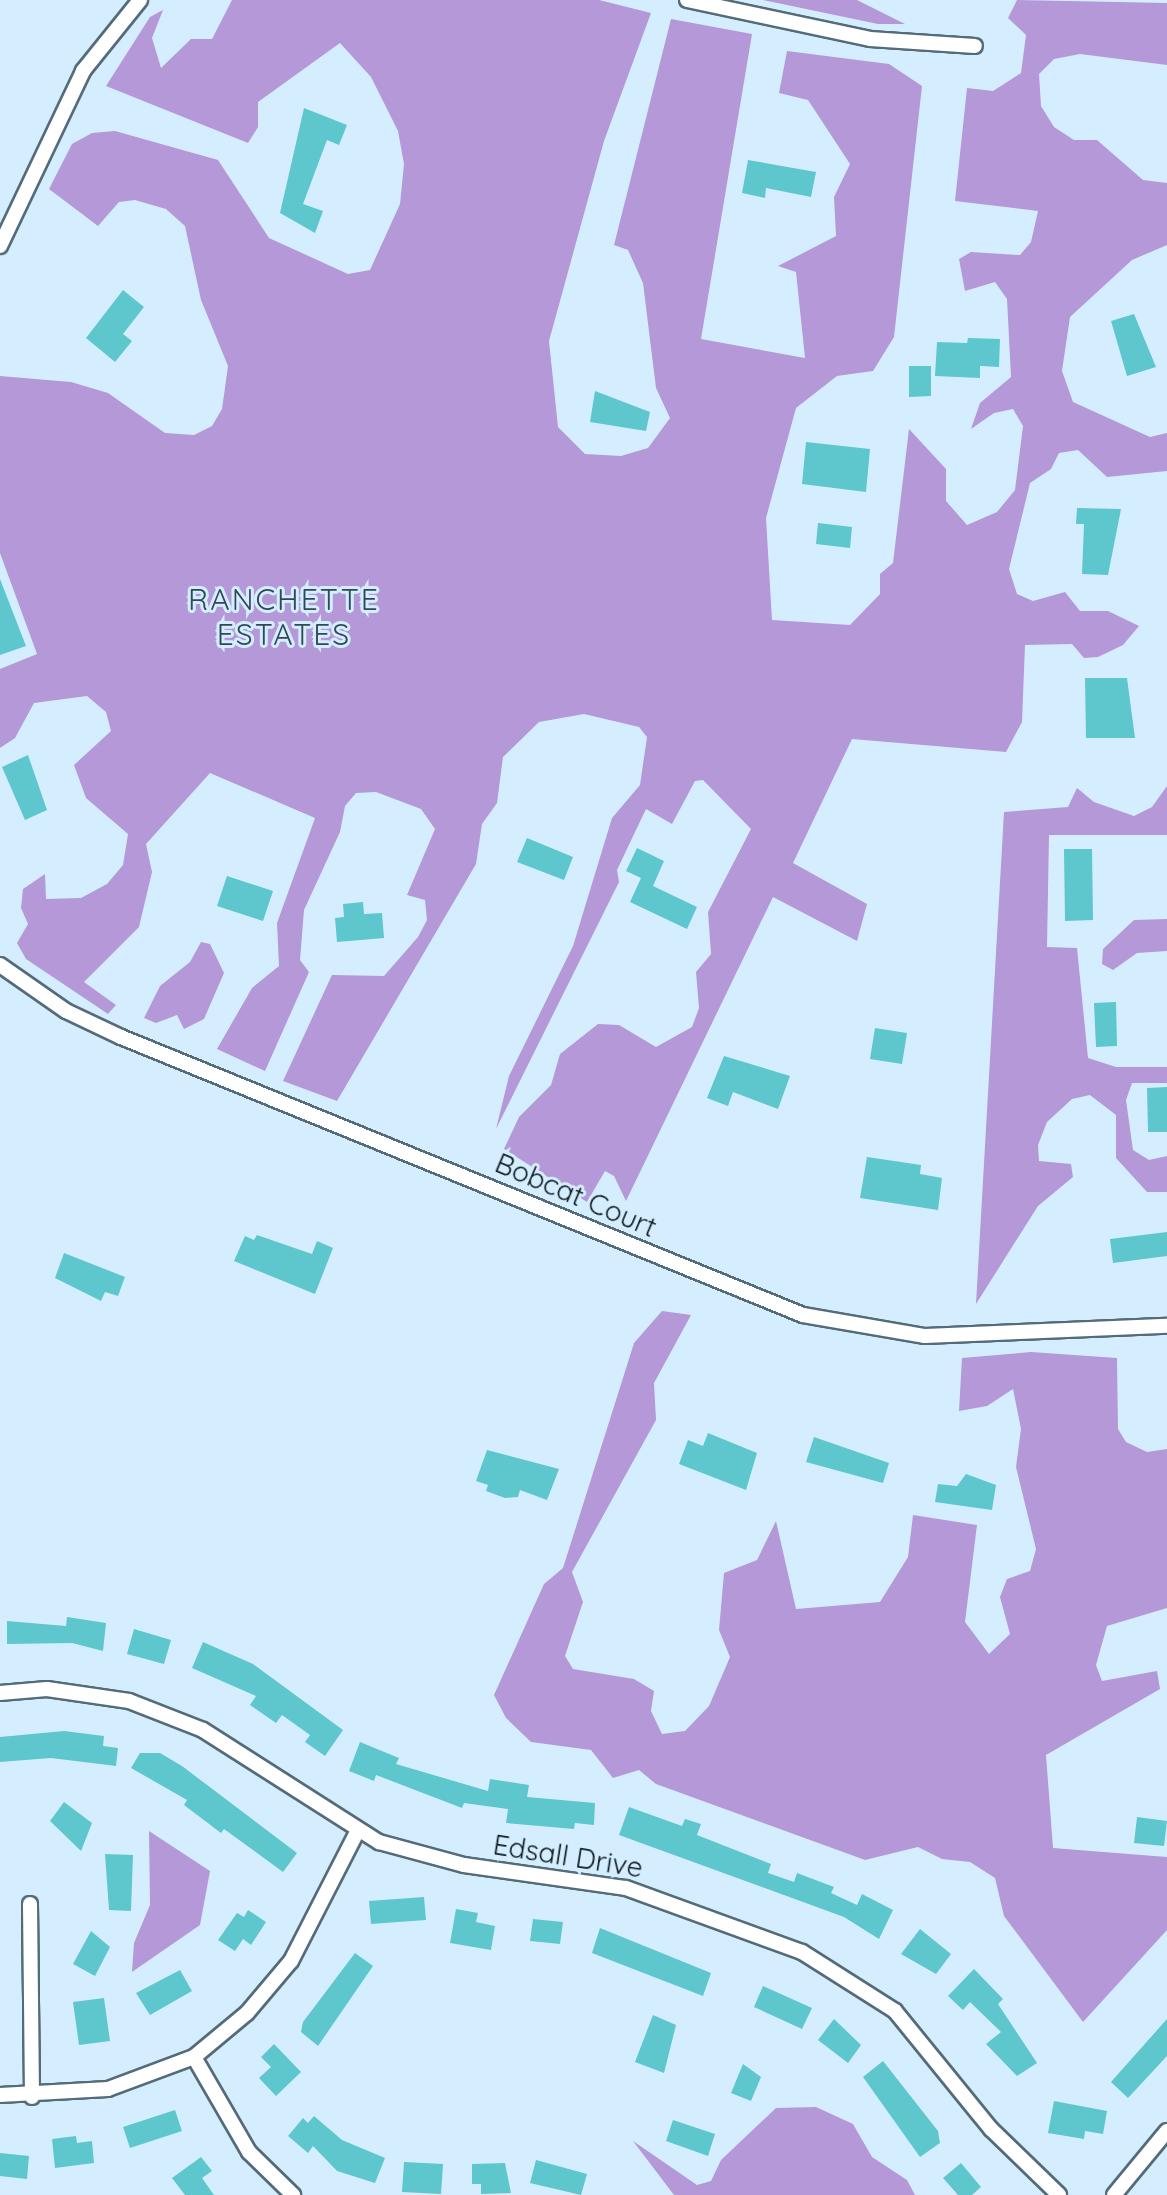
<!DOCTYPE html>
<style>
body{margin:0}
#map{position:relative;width:1167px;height:2195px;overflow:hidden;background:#d4eeff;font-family:Quicksand,sans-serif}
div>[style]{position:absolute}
.forest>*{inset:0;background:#b498d8}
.building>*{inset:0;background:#5ec6cd}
.roads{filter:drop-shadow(2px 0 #546b79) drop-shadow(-2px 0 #546b79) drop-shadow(0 2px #546b79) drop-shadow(0 -2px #546b79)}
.street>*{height:14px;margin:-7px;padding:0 7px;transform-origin:7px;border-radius:7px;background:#fff}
span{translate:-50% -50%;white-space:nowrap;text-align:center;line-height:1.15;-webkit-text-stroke:6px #d4eeff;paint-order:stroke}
.street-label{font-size:28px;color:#101a1f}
.neighbourhood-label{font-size:30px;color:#324855;letter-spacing:2px}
</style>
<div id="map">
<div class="forest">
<div style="clip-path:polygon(232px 0,599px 0,651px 13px,604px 141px,549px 341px,558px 427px,585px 454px,621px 456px,648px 448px,670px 418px,656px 388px,643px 283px,628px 250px,614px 245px,671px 19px,752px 34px,701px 339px,805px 358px,796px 272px,778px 266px,836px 236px,834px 197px,850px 164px,808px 100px,779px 93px,787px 51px,889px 64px,922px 86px,894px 337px,873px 371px,837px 376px,796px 408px,766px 518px,772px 620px,850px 625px,880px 594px,880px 574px,893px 563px,909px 429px,946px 469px,946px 501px,967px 525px,997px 512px,1015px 490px,1023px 426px,1013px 409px,994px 413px,971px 429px,980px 403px,1011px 377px,1007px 299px,995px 282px,965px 291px,959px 259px,971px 252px,1020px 255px,1031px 242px,1038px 211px,955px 201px,967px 88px,993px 91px,1021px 73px,1026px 35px,1008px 18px,1017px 0,1167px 3px,1167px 65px,1080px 54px,1054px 59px,1039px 74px,1041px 106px,1054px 127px,1074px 140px,1097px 140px,1143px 180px,1167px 183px,1167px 245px,1132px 260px,1070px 317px,1062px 371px,1073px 402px,1150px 437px,1167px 433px,1167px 471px,1107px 477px,1078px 450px,1059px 453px,1051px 469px,1030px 483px,1009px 569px,1017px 594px,1033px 601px,1065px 592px,1080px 611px,1108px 611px,1139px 626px,1123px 645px,1098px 657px,1084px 658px,1072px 644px,1025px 645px,1022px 722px,1006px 752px,852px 739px,793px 863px,867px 904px,857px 941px,773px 897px,626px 1201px,614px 1176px,605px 1171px,587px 1202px,504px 1149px,519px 1117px,551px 1085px,560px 1054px,598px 1024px,619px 1025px,656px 1047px,692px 1027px,699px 1008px,696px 972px,711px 954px,708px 912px,751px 829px,703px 780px,695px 781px,672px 824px,646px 809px,617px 870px,619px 882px,496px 1129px,509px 1076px,573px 946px,612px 818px,640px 785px,647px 737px,639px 727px,584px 714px,539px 722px,503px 757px,497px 803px,482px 824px,476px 864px,337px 1101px,283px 1081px,332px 975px,384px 976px,418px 937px,427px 920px,425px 900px,407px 895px,435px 829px,421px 809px,376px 792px,356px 793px,345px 806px,340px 832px,304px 910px,300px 960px,309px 972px,265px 1071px,217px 1049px,252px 988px,279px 966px,277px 923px,315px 818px,210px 773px,146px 844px,152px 872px,139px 927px,84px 982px,116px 1005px,108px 1014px,26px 959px,17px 943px,28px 924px,21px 908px,23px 889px,45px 874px,46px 899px,81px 898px,107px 884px,123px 865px,128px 834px,86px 798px,74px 765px,111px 731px,106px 712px,87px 696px,34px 703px,15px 738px,0 748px,0 669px,37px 654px,0 553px,0 376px,71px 382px,108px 393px,165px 433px,194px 435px,212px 426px,222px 409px,228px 366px,201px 300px,185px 226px,166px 209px,135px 200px,119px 202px,98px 226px,49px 189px,72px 144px,92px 133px,115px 131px,218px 160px,269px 238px,348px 274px,370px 270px,400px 204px,404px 164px,398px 131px,371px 77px,340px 43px,258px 102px,258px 127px,248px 143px,106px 86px,150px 17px,163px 10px,152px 38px,161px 68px,191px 39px,212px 39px)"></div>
<div style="clip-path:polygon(763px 0,857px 0,905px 24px,878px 24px)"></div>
<div style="clip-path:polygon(1167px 786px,1167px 835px,1049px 835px,1047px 947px,1077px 948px,1088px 1058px,1116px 1067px,1167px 1067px,1167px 1083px,1132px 1083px,1126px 1100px,1133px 1150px,1149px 1160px,1167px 1156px,1167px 1192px,1147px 1192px,1116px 1158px,1116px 1115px,1090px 1095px,1072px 1099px,1047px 1122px,1038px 1145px,1039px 1161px,1071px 1164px,1073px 1177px,1038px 1206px,976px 1304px,1004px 812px,1068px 807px,1077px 788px,1094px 802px,1134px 816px,1152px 807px)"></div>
<div style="clip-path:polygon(1167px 919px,1167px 951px,1137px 953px,1113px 970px,1102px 964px,1103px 949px,1134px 920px)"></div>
<div style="clip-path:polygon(201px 942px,210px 944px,224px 973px,204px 1019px,184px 1029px,177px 1015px,156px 1023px,144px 1018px,160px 986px,190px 962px)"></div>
<div style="clip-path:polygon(662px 1311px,691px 1315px,654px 1383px,656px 1420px,572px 1572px,583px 1602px,565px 1656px,573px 1669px,634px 1679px,654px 1691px,651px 1711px,662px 1734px,685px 1731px,709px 1706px,730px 1657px,719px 1630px,724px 1573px,757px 1560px,776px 1521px,796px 1609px,880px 1602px,908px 1557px,913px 1515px,977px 1525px,965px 1622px,989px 1654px,1010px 1634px,1000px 1597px,1007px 1579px,1030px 1571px,1036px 1549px,1016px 1467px,1021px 1429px,1013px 1389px,987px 1406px,959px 1411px,962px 1358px,1031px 1352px,1117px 1358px,1118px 1429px,1126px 1442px,1147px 1452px,1167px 1449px,1167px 1608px,1107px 1626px,1096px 1665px,1102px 1681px,1157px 1671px,1160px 1689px,1046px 1755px,1053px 1848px,1167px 1857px,1167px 1930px,1083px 2022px,1004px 1916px,995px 1878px,970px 1862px,942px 1859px,918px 1847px,865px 1860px,656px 1784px,639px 1770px,613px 1778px,591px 1750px,531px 1742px,506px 1718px,494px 1695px,544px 1584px,563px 1568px,634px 1343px)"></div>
<div style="clip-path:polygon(149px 1831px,210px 1871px,200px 1925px,132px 1972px,134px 1943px,150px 1905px)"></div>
<div style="clip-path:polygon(816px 2107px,853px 2124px,872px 2157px,907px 2180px,915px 2195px,674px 2195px,633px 2141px,697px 2185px,711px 2181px,721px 2160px,776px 2108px)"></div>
</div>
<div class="building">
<div style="clip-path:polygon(304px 108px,347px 125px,339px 145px,327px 140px,303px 204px,323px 211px,315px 233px,280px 213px)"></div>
<div style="clip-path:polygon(748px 160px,816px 172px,811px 197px,766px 188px,765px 198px,742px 193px)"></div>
<div style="clip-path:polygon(123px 290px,144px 307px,123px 334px,132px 341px,115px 362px,86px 338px)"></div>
<div style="clip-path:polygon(1134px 314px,1156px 367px,1127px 376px,1111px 321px)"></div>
<div style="clip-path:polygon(968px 338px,1000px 339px,999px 367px,980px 366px,980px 378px,935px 376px,937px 342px,967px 343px)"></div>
<div style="clip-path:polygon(909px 366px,931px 366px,931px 396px,909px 397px)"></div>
<div style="clip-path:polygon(595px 391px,650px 412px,646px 431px,590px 422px)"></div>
<div style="clip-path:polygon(806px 442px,870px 449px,866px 492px,802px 484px)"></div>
<div style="clip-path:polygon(1077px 508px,1121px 509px,1108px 575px,1082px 574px,1084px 524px,1076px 524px)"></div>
<div style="clip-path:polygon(818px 523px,852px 527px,850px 548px,816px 544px)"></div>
<div style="clip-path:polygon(0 579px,26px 646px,0 655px)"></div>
<div style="clip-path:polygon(1085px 678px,1127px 678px,1135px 738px,1086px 738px)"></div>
<div style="clip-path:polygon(28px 755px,47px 810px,25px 820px,2px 767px)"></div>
<div style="clip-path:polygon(527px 838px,573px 857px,564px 880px,517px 862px)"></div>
<div style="clip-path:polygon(637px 848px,664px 861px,653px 886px,697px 907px,687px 929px,630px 902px,641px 878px,626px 871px)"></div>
<div style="clip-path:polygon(1064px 849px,1092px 849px,1093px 920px,1065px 921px)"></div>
<div style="clip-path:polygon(227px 876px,273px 891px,263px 921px,217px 906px)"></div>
<div style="clip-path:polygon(363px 902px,364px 914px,382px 913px,384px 938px,337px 942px,335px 918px,344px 917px,343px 904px)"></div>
<div style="clip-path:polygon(1116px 1002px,1117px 1046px,1096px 1047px,1094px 1003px)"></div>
<div style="clip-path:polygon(875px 1028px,907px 1033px,902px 1064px,870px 1059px)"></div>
<div style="clip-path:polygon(724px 1056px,790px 1076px,778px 1109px,733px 1092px,728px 1106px,707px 1098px)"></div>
<div style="clip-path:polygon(1167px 1087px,1167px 1132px,1148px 1132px,1147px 1088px)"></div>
<div style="clip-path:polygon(867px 1157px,921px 1165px,920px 1174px,942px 1178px,938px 1210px,860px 1198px)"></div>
<div style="clip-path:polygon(1167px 1232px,1167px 1256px,1113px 1263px,1110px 1239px)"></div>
<div style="clip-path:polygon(257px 1235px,312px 1254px,317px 1241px,333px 1248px,315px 1294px,234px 1261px,245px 1236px,254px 1240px)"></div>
<div style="clip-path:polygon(64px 1253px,125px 1277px,118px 1296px,105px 1292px,101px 1301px,55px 1278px)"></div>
<div style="clip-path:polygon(708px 1433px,757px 1453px,746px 1490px,679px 1464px,688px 1440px,703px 1446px)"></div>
<div style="clip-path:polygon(814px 1437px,889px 1463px,883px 1483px,806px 1462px)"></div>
<div style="clip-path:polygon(487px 1450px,559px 1469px,547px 1500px,520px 1490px,518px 1497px,505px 1498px,486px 1491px,488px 1485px,476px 1481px)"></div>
<div style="clip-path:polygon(966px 1474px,996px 1485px,992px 1510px,935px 1502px,938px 1484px,957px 1486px)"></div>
<div style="clip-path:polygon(67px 1617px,106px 1623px,103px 1651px,72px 1643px,7px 1644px,7px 1621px,66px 1626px)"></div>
<div style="clip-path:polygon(134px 1629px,171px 1640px,164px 1664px,127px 1654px)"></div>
<div style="clip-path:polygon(203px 1642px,253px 1664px,343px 1730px,325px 1756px,305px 1742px,310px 1735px,282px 1715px,276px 1723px,250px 1705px,256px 1696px,192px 1668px)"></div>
<div style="clip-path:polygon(64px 1731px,104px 1736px,103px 1746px,118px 1748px,116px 1766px,51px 1758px,0 1762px,0 1737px)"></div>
<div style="clip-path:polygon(360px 1742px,399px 1758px,396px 1764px,488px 1791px,490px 1779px,529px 1785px,527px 1797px,595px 1803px,594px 1825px,575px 1823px,574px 1829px,506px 1823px,508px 1809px,464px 1803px,462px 1808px,376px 1775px,374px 1781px,349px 1771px)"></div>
<div style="clip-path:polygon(140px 1753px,160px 1753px,182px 1766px,297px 1853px,283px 1872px,224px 1829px,221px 1833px,184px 1805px,187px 1800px,131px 1768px)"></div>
<div style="clip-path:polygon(64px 1802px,92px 1823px,81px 1851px,50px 1821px)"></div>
<div style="clip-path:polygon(629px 1807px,682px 1826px,685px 1819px,701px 1824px,697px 1835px,771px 1864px,768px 1873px,794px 1882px,797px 1873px,834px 1887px,831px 1893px,857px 1905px,862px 1894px,893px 1910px,879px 1939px,844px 1917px,619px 1835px)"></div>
<div style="clip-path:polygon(1137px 1817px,1167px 1821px,1164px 1846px,1134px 1843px)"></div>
<div style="clip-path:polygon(105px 1854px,133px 1855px,131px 1911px,109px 1910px)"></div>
<div style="clip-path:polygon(424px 1897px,426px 1920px,371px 1924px,369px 1901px)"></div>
<div style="clip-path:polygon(456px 1909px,478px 1913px,476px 1922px,495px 1926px,491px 1950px,450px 1943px)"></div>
<div style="clip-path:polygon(248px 1910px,266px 1922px,251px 1945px,243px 1939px,235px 1951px,218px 1940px,237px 1913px,244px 1917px)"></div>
<div style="clip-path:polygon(533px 1919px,563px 1922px,560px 1944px,530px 1941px)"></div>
<div style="clip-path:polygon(600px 1928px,711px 1973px,703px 1996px,592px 1953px)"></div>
<div style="clip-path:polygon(920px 1929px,951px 1954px,936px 1974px,901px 1954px)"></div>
<div style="clip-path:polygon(91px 1931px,110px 1947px,95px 1976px,73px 1964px)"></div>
<div style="clip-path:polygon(355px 1953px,373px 1966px,318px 2046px,301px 2032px,303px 2022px)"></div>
<div style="clip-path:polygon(974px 1969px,1003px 1999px,998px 2004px,1037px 2063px,1017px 2076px,986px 2044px,1001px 2032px,970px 2002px,963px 2010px,948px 1996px)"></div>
<div style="clip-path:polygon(180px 1970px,192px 1991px,150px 2015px,136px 1993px)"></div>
<div style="clip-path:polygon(763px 1986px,812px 2008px,802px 2029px,754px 2007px)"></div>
<div style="clip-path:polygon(104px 1998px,110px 2041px,79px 2045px,73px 2002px)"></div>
<div style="clip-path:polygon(653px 2015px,676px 2025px,664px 2073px,635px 2062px)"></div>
<div style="clip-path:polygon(834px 2019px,861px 2045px,848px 2063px,818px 2040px)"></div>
<div style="clip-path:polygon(1167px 2019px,1167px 2056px,1128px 2098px,1111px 2082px)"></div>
<div style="clip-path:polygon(274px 2044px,301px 2072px,276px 2096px,259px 2078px,271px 2067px,261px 2057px)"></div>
<div style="clip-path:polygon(883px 2061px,938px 2131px,940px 2143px,920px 2157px,863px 2077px)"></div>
<div style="clip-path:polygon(743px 2064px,761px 2077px,751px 2101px,731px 2093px)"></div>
<div style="clip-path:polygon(1054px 2101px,1107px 2111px,1103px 2134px,1085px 2131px,1084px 2139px,1048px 2133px)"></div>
<div style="clip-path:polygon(175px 2110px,182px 2131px,130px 2148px,123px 2127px)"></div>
<div style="clip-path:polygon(314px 2116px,342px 2140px,385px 2158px,375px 2183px,337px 2171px,313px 2146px,308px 2153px,288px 2136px,303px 2118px,308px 2123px)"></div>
<div style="clip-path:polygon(673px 2120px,715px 2134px,708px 2156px,666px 2141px)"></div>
<div style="clip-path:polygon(76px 2136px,77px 2143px,92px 2141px,94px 2163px,55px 2168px,52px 2139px)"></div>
<div style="clip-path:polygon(0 2153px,29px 2156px,27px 2179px,0 2176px)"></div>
<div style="clip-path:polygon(201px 2157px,212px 2171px,202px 2178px,214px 2195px,185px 2195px,172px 2178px)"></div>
<div style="clip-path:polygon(536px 2160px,587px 2174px,581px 2195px,530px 2183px)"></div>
<div style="clip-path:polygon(404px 2162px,443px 2164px,441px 2194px,402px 2192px)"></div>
<div style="clip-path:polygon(505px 2163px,511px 2193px,481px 2194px,481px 2184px,472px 2184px,472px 2164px)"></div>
<div style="clip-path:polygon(961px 2163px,981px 2187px,972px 2195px,958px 2195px,943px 2178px)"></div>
</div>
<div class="roads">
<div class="street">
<div style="left:687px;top:0;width:187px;rotate:12deg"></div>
<div style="left:870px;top:39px;width:105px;rotate:3.8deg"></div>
<div style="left:0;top:246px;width:194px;rotate:-64.6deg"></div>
<div style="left:83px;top:71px;width:91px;rotate:-51.2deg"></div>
<div style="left:0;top:965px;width:80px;rotate:34.9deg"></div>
<div style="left:66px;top:1011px;width:61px;rotate:25.3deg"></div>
<div style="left:121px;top:1037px;width:736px;rotate:22.18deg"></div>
<div style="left:803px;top:1315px;width:124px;rotate:9.8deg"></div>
<div style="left:925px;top:1336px;width:242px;rotate:-2.4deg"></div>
<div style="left:0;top:1693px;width:47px;rotate:-4.9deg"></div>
<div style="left:47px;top:1689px;width:83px;rotate:8.3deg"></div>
<div style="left:129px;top:1701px;width:79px;rotate:21.4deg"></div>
<div style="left:203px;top:1730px;width:209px;rotate:32.5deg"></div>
<div style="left:379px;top:1842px;width:88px;rotate:15.1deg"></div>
<div style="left:464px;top:1865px;width:164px;rotate:8.1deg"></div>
<div style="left:626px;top:1888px;width:187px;rotate:20deg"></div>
<div style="left:802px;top:1952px;width:110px;rotate:32.4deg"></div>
<div style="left:895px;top:2011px;width:152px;rotate:50.9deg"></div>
<div style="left:991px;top:2129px;width:95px;rotate:44.1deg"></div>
<div style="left:30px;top:1904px;width:193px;rotate:89.4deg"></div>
<div style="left:194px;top:2057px;width:110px;rotate:59.9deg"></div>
<div style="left:249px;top:2152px;width:62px;rotate:44.3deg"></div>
<div style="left:0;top:2095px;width:108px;rotate:-3.2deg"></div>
<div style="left:108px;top:2089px;width:92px;rotate:-20.4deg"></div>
<div style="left:194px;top:2057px;width:69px;rotate:-39.7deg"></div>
<div style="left:247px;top:2013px;width:68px;rotate:-49.8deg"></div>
<div style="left:291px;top:1961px;width:145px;rotate:-62.9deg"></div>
<div style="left:1114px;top:2195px;width:83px;rotate:-50.4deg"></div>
</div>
</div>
<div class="street-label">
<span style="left:576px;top:1195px;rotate:23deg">Bobcat Court</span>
<span style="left:568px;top:1856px;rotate:9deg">Edsall Drive</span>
</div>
<div class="neighbourhood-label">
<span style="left:284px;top:616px">RANCHETTE<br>ESTATES</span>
</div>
</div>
